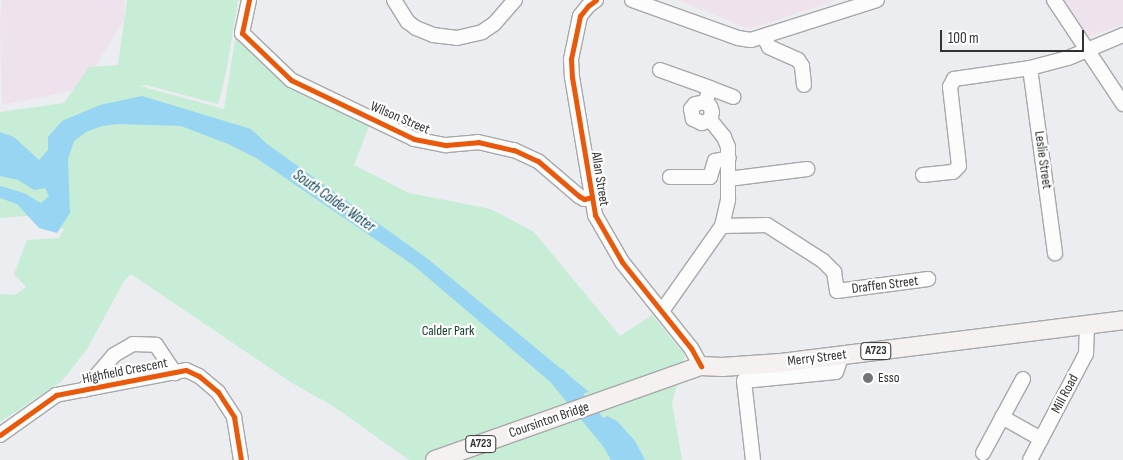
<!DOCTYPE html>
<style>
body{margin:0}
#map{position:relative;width:1123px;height:460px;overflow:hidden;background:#ebedf0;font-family:"Sofia Sans Condensed",sans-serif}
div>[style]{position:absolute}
.industrial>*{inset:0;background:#eee3ec}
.green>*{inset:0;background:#c7edd6}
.water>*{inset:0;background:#97d5f2}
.river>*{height:18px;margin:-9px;padding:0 9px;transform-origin:9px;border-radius:9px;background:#97d5f2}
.roads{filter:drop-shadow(1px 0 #a7a8aa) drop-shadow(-1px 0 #a7a8aa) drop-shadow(0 1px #a7a8aa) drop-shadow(0 -1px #a7a8aa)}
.minor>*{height:14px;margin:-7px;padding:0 7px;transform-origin:7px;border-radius:7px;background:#fcfcfd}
.major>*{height:18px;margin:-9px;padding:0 9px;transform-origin:9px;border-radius:9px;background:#f5f1f0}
.cycleway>*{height:5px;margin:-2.5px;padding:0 2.5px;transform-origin:2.5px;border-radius:2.5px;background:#e8590c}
.dots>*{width:14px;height:14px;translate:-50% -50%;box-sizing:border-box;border:2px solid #fff;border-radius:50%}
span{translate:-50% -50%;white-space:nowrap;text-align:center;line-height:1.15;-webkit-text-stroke:4.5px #fff;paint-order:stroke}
.shield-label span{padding:1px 4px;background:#fff;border:1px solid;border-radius:4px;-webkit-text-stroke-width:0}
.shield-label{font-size:12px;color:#313234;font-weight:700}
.street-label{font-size:14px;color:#313234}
.park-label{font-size:14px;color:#123c25}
.poi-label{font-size:14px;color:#313234}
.left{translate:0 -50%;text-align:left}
.water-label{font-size:15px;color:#00384c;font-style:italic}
.scale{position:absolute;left:940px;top:30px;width:144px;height:22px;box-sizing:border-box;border:2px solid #313234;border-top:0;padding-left:6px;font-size:15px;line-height:18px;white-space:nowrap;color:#313234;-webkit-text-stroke:4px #fff;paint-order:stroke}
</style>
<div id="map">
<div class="industrial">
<div style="clip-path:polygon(2px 0,125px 0,124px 19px,82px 89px,2px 105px,0 19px)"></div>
<div style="clip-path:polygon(678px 0,836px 0,749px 29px)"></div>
<div style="clip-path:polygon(1059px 0,1123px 0,1123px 24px,1087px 37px)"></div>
</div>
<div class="green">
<div style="clip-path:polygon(127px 0,238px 0,226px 73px,218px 104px,146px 85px,140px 86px,224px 109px,236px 34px,286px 87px,369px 126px,354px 165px,409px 193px,491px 209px,534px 232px,620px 336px,652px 315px,685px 355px,672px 403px,682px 460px,409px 460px,333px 406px,292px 383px,131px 274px,124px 281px,87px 349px,62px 381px,0 422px,0 294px,15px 295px,26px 287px,14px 274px,27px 240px,59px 238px,64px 229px,27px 216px,0 218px,0 112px,64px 103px,89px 67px,118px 65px)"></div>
</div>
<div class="water">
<div style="clip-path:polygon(142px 96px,251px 129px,267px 144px,428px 259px,589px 392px,568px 397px,413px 265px,256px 158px,228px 144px,181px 126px,118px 124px,102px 126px,86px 132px,74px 141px,68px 159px,70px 213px,57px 233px,39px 228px,17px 204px,0 198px,0 186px,24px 193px,41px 203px,49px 196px,45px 188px,34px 190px,18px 180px,0 176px,0 132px,14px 137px,39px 160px,48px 150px,48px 137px,62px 121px,100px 105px)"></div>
<div style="clip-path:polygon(607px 416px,617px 421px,635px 441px,645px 460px,611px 460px,592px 426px)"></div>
</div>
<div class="river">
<div style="left:558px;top:377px;width:107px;rotate:50.7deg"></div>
</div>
<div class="roads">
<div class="minor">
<div style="left:249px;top:0;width:34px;rotate:102deg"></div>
<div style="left:242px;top:33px;width:68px;rotate:43.8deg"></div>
<div style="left:291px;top:80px;width:136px;rotate:25.6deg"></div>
<div style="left:414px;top:139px;width:33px;rotate:11deg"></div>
<div style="left:446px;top:145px;width:32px;rotate:-5deg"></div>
<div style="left:478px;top:142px;width:37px;rotate:13deg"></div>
<div style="left:514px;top:150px;width:26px;rotate:25deg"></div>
<div style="left:538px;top:161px;width:54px;rotate:40.5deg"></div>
<div style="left:579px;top:196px;width:6px;rotate:31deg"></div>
<div style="left:584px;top:199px;width:8px;rotate:-14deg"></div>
<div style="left:394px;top:0;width:26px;rotate:58deg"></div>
<div style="left:408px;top:22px;width:10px;rotate:37deg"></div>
<div style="left:416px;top:28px;width:18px;rotate:22deg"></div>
<div style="left:433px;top:35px;width:24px;rotate:7deg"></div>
<div style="left:457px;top:38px;width:26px;rotate:-13deg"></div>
<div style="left:482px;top:32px;width:14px;rotate:-34deg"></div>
<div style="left:494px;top:24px;width:32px;rotate:-49deg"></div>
<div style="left:596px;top:0;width:10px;rotate:143deg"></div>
<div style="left:588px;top:6px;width:13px;rotate:129deg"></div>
<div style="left:580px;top:16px;width:44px;rotate:101.8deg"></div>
<div style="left:571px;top:59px;width:18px;rotate:87deg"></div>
<div style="left:572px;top:77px;width:140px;rotate:80.5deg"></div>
<div style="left:595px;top:215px;width:54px;rotate:60.1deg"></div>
<div style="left:622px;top:262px;width:110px;rotate:51.3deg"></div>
<div style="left:691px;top:348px;width:21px;rotate:61deg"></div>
<div style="left:632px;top:0;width:113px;rotate:19.7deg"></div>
<div style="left:738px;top:38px;width:13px;rotate:9deg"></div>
<div style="left:751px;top:40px;width:132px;rotate:-17.6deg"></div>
<div style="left:1054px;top:0;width:125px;rotate:56.4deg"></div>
<div style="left:764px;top:37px;width:11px;rotate:63deg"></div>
<div style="left:769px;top:47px;width:32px;rotate:24deg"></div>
<div style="left:798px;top:60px;width:7px;rotate:56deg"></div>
<div style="left:802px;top:66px;width:19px;rotate:84deg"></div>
<div style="left:1030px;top:68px;width:187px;rotate:82.3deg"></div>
<div style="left:660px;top:70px;width:53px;rotate:19.8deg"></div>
<div style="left:707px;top:97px;width:9px;rotate:-72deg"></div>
<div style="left:710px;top:88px;width:25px;rotate:21deg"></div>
<div style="left:923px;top:175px;width:30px;rotate:-6deg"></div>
<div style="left:953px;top:172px;width:8px;rotate:-45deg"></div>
<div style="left:959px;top:166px;width:80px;rotate:-96.5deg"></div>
<div style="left:950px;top:87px;width:9px;rotate:-63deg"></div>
<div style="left:954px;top:79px;width:77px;rotate:-8.2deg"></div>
<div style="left:1030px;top:68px;width:39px;rotate:-15deg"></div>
<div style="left:1068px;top:58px;width:60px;rotate:-22.7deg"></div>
<div style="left:670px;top:177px;width:40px"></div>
<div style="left:710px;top:177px;width:17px;rotate:-73deg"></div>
<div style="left:715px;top:161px;width:14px;rotate:-12deg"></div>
<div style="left:728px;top:179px;width:80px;rotate:-7.2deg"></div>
<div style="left:722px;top:226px;width:45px;rotate:-1.3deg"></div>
<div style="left:767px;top:225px;width:67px;rotate:32.7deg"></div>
<div style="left:823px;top:261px;width:16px;rotate:45deg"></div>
<div style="left:834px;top:272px;width:19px;rotate:81deg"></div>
<div style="left:837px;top:291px;width:92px;rotate:-7.5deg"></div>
<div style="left:662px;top:311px;width:104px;rotate:-54.8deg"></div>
<div style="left:722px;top:226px;width:27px;rotate:-77deg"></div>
<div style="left:728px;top:200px;width:53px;rotate:-90deg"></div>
<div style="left:728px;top:147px;width:11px;rotate:-112deg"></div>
<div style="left:724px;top:137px;width:22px;rotate:-129deg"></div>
<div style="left:710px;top:120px;width:9px;rotate:159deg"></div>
<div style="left:702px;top:123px;width:10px;rotate:-156deg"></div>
<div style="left:693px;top:119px;width:10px;rotate:-101deg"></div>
<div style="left:691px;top:109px;width:6px;rotate:-51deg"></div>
<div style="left:695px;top:104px;width:10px;rotate:-11deg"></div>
<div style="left:705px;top:102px;width:6px;rotate:39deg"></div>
<div style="left:710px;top:106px;width:6px;rotate:72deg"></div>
<div style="left:712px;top:112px;width:8px;rotate:104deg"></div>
<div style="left:84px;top:390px;width:46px;rotate:-49.4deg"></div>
<div style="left:114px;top:355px;width:22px;rotate:-30deg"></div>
<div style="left:133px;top:344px;width:23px;rotate:2deg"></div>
<div style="left:156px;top:345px;width:34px;rotate:56deg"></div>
<div style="left:1002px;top:417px;width:45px;rotate:29.4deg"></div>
<div style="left:0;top:435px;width:69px;rotate:-35.5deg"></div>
<div style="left:56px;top:395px;width:132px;rotate:-10.9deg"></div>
<div style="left:186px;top:370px;width:14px;rotate:25deg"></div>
<div style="left:199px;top:376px;width:25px;rotate:40deg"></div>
<div style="left:218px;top:392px;width:30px;rotate:57deg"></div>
<div style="left:234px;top:417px;width:44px;rotate:80.8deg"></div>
<div style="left:983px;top:453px;width:84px;rotate:-61.6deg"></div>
<div style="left:753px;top:460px;width:80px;rotate:-96.5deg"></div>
<div style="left:744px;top:381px;width:92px;rotate:-5.6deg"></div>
<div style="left:836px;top:372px;width:18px;rotate:-71deg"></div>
<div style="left:1030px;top:460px;width:120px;rotate:-62.2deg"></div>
<div style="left:1086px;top:354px;width:29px;rotate:-88deg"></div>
</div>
<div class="major">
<div style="left:435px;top:460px;width:282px;rotate:-19.5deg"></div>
<div style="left:701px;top:366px;width:21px;rotate:3deg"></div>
<div style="left:722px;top:367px;width:58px;rotate:-3.9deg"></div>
<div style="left:780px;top:363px;width:346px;rotate:-7.1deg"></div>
</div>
</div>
<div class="cycleway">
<div style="left:249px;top:0;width:34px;rotate:102deg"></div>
<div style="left:242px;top:33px;width:68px;rotate:43.8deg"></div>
<div style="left:291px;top:80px;width:136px;rotate:25.6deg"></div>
<div style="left:414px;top:139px;width:33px;rotate:11deg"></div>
<div style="left:446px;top:145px;width:32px;rotate:-5deg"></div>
<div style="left:478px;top:142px;width:37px;rotate:13deg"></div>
<div style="left:514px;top:150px;width:26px;rotate:25deg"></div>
<div style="left:538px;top:161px;width:54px;rotate:40.5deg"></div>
<div style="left:579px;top:196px;width:6px;rotate:31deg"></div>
<div style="left:584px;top:199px;width:8px;rotate:-14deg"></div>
<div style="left:596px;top:0;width:10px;rotate:143deg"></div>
<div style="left:588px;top:6px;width:13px;rotate:129deg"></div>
<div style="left:580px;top:16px;width:44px;rotate:101.8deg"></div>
<div style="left:571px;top:59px;width:18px;rotate:87deg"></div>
<div style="left:572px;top:77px;width:140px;rotate:80.5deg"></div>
<div style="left:595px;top:215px;width:54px;rotate:60.1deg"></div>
<div style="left:622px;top:262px;width:110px;rotate:51.3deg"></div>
<div style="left:691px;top:348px;width:21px;rotate:61deg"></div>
<div style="left:0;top:435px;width:69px;rotate:-35.5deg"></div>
<div style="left:56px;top:395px;width:132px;rotate:-10.9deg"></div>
<div style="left:186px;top:370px;width:14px;rotate:25deg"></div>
<div style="left:199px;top:376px;width:25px;rotate:40deg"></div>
<div style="left:218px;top:392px;width:30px;rotate:57deg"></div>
<div style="left:234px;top:417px;width:44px;rotate:80.8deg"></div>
</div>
<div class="dots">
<div style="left:868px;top:378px;background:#727376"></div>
</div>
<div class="shield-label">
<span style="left:876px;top:351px">A723</span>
<span style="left:481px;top:444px">A723</span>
</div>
<div class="street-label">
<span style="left:400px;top:118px;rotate:23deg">Wilson Street</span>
<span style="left:1043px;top:160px;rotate:82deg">Leslie Street</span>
<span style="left:600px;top:179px;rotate:81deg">Allan Street</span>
<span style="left:885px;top:285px;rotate:-7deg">Draffen Street</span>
<span style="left:817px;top:358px;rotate:-7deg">Merry Street</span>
<span style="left:125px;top:371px;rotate:-11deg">Highfield Crescent</span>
<span style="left:1065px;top:394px;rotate:-62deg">Mill Road</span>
<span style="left:549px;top:420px;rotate:-19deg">Coursinton Bridge</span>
</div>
<div class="park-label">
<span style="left:448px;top:331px">Calder Park</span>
</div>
<div class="poi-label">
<span class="left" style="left:878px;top:378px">Esso</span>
</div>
<div class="water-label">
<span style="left:334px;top:201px;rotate:35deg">South Calder Water</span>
</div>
<div class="scale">100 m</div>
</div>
